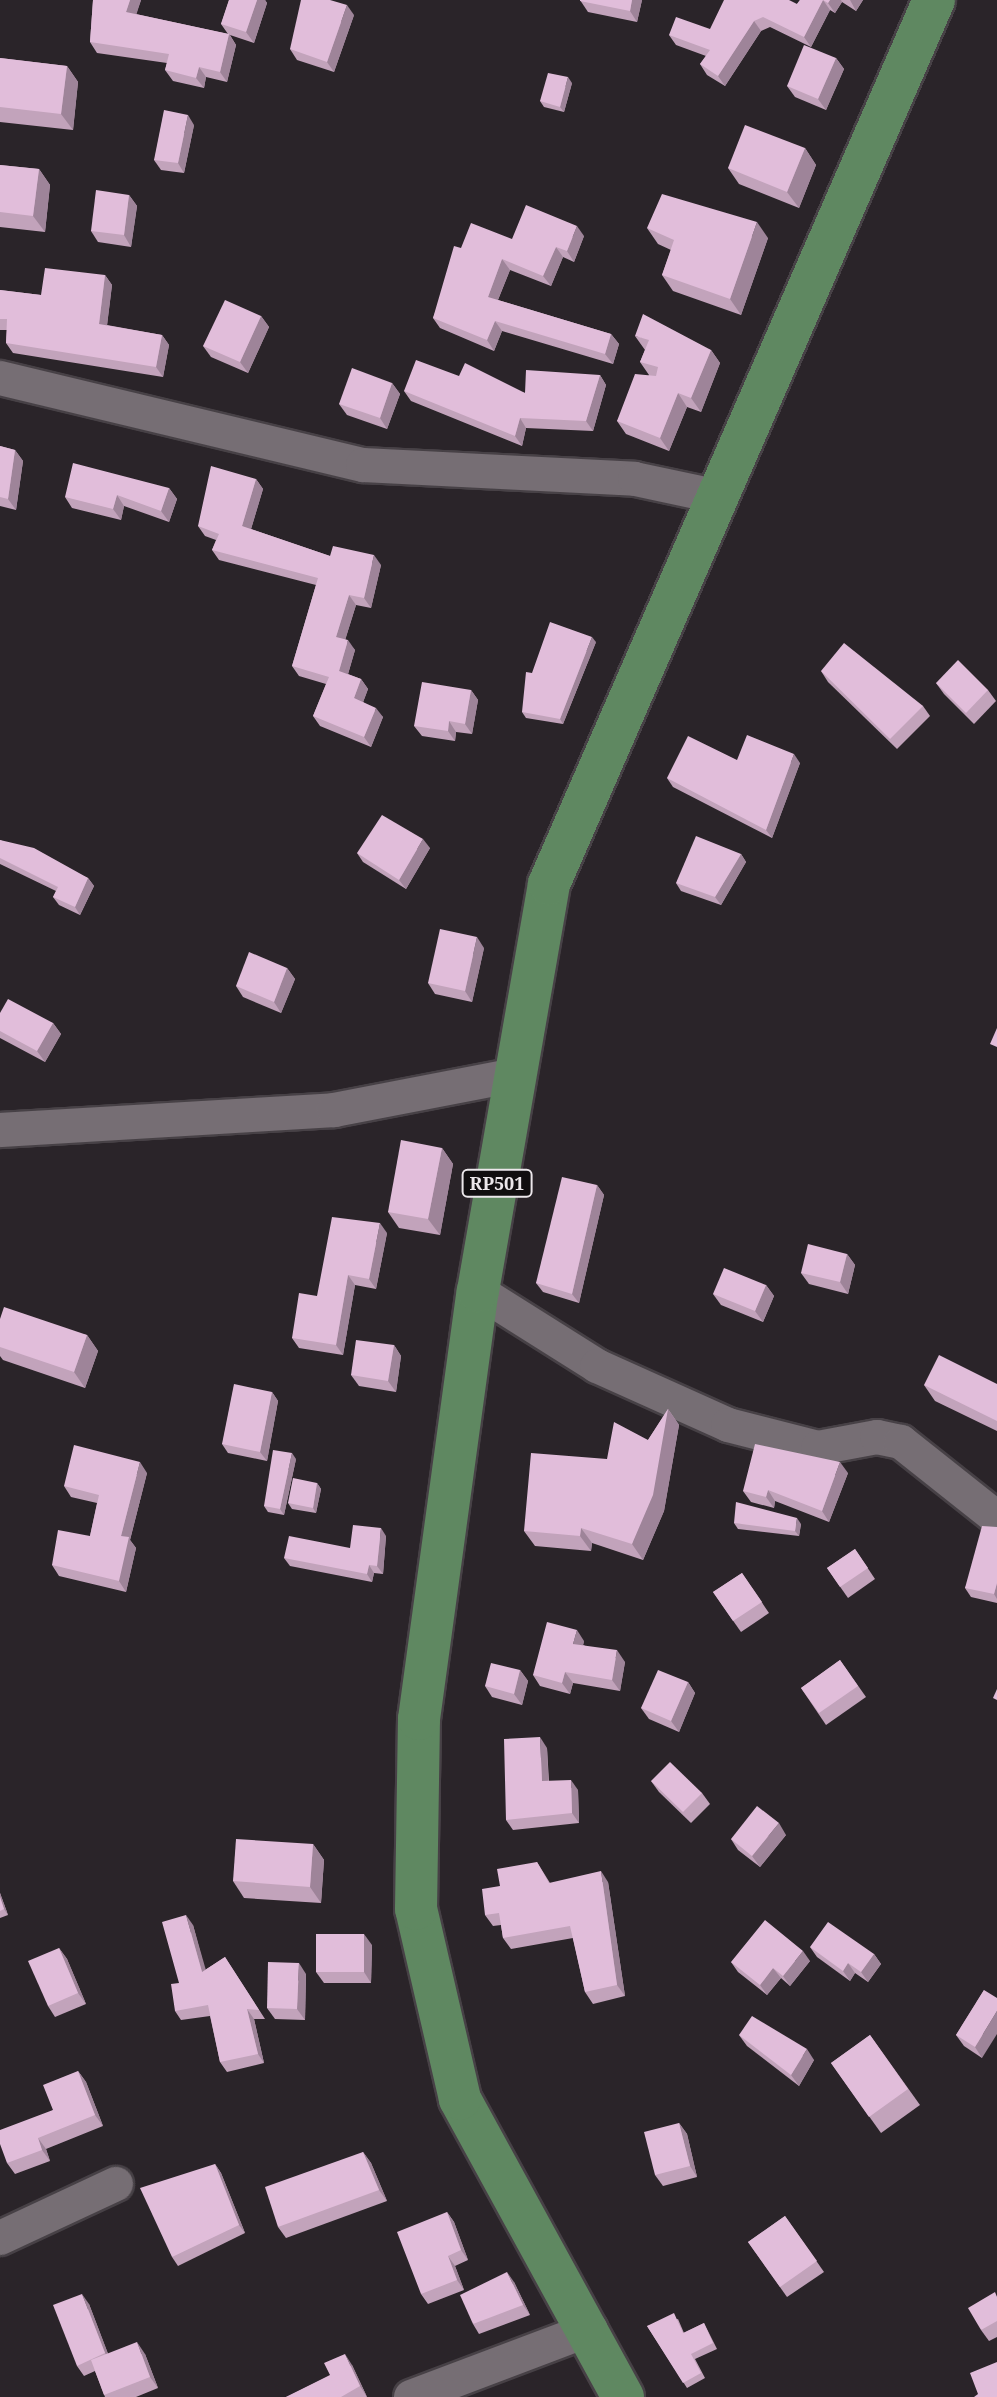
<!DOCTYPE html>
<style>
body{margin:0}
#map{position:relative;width:997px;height:2397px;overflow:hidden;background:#2a2429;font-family:"Noto Serif",serif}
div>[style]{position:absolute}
.roads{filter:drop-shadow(2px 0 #474146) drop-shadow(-2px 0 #474146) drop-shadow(0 2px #474146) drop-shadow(0 -2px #474146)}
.minor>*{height:34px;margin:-17px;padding:0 17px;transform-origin:17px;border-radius:17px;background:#766e74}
.major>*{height:42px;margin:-21px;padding:0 21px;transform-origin:21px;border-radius:21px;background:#5f8861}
.wall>*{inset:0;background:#c2a3bb}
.shaded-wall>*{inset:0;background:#9e8499}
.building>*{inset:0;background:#e1bdda}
span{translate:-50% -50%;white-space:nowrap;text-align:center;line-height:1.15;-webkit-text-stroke:8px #110e10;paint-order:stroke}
.shield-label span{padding:2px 6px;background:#110e10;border:2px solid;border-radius:6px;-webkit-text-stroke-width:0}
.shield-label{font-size:18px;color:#ece7eb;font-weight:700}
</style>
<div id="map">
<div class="roads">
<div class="minor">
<div style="left:0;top:378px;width:373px;rotate:13.5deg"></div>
<div style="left:363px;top:465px;width:272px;rotate:2.9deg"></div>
<div style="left:635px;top:479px;width:81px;rotate:12.1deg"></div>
<div style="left:0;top:1130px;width:335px;rotate:-3.4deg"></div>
<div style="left:334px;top:1110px;width:185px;rotate:-10.9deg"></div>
<div style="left:478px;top:1291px;width:141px;rotate:32.2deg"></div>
<div style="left:597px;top:1366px;width:144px;rotate:24.2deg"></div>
<div style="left:728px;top:1425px;width:93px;rotate:14.3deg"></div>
<div style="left:818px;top:1448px;width:60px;rotate:-10.6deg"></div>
<div style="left:877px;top:1437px;width:25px;rotate:12deg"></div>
<div style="left:901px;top:1442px;width:122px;rotate:38.4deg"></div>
<div style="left:0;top:2238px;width:128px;rotate:-25deg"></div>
<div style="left:411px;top:2397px;width:192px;rotate:-20.7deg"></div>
</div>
<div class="major">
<div style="left:623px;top:2397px;width:340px;rotate:-118.7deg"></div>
<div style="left:460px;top:2099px;width:195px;rotate:-103deg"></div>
<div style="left:416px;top:1909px;width:190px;rotate:-89.1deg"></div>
<div style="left:419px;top:1719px;width:432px;rotate:-82.2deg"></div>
<div style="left:478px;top:1291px;width:413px;rotate:-80.1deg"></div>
<div style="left:549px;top:884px;width:964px;rotate:-66.47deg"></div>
</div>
</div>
<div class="wall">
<div style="clip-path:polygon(93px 0,141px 0,136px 14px,228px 34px,221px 24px,229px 0,265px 0,267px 3px,254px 43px,230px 35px,236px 45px,227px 82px,206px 77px,204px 88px,173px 81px,165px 70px,167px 63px,97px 53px,90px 42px)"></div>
<div style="clip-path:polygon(580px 0,642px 0,637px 22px,588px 12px)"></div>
<div style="clip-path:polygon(800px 0,863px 0,856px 11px,842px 2px,835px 13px,830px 10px,811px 47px,770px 27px,761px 31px,725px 86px,707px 75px,700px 64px,706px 56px,676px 45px,669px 35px,710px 29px,797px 4px)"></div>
<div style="clip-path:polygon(354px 15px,334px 72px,297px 60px,290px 49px)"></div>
<div style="clip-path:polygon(0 58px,67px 66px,78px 82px,73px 130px,0 122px)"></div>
<div style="clip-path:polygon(836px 58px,844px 69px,826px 110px,795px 97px,787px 86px)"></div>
<div style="clip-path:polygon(572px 83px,564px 112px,544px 107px,540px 101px)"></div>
<div style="clip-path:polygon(194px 125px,184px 173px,161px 170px,154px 160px)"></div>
<div style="clip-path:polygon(805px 148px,816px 165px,799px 208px,739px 184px,728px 168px)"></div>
<div style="clip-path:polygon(0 165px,39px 169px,50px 185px,45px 232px,0 227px)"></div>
<div style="clip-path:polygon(129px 195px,137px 206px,131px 247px,98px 242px,91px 231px)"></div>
<div style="clip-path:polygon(647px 228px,768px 238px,741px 315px,673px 291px,662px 275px,671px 250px,658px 244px)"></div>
<div style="clip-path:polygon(584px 236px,574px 262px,563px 257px,551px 286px,510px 270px,498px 300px,611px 334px,619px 344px,613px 364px,502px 331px,494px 351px,440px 328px,433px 318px,461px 248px)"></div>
<div style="clip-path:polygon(105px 275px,112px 285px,107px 325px,162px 335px,169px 345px,163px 377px,13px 353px,6px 343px,7px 330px,0 330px,0 290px,41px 295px)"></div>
<div style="clip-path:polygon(261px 316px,269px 327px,248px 373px,211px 357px,203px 346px)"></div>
<div style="clip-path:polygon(635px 336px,711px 350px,720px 363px,701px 412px,687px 407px,669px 451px,626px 434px,617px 421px,649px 375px,640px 362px,645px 350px)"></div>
<div style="clip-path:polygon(600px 375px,606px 385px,593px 431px,526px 428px,522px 446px,411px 401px,404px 391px,459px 376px,525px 393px)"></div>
<div style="clip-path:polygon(392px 383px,400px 394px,387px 429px,347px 415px,339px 404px)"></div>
<div style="clip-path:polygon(0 446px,15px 450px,23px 461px,16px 510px,0 506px)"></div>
<div style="clip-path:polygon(256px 479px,263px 489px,251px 529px,330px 556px,381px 565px,371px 608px,356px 605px,345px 640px,355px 650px,348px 674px,361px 679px,368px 689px,363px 702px,383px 717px,371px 747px,320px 726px,313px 716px,326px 684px,299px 676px,292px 666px,316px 585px,219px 560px,212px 550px,216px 540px,205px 536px,198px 526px)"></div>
<div style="clip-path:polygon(169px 488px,177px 499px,169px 522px,124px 506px,121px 520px,72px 508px,65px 497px)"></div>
<div style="clip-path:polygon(596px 642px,563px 724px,526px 718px,522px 712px)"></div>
<div style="clip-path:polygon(821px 671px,923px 706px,930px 716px,897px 749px,828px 682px)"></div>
<div style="clip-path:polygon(936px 683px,988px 690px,996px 701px,974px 724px,944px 694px)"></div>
<div style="clip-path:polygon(471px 690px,478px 700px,472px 734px,456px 732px,455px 741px,422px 736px,414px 726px)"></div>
<div style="clip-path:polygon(737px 760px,800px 763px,772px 838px,673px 787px,667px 778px)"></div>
<div style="clip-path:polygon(0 840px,88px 878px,94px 886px,80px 915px,59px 905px,53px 897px,56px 891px,0 864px)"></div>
<div style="clip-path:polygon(430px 848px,406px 889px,363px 862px,357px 853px)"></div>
<div style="clip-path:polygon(741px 854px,746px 862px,721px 905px,681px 891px,676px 883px)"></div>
<div style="clip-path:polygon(484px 948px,472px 1002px,435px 994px,428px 983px)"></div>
<div style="clip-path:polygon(287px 968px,295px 979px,281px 1013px,243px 997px,236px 986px)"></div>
<div style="clip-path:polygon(0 1013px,53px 1023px,61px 1034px,45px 1062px,0 1038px)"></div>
<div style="clip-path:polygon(442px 1148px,453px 1164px,440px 1235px,399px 1228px,388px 1212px)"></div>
<div style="clip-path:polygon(597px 1185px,604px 1195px,579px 1303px,543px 1292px,536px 1283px)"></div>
<div style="clip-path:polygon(387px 1233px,376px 1289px,355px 1285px,343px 1355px,299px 1348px,292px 1338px,317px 1296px)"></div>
<div style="clip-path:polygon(847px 1254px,855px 1265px,848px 1294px,809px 1284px,801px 1273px)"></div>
<div style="clip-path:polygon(766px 1285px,774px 1296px,763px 1322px,721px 1305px,713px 1294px)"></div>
<div style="clip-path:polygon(0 1319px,87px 1335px,98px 1351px,85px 1388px,3px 1360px,0 1356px)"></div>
<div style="clip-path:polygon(394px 1345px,401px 1356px,396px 1392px,359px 1386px,351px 1375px)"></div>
<div style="clip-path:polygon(997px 1384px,997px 1431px,935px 1401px,924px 1385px)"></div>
<div style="clip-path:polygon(272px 1392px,278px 1401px,267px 1461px,228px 1453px,222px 1444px)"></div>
<div style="clip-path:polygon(668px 1409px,679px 1425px,664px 1511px,643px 1560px,592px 1543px,591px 1551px,535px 1546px,524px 1531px,607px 1459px,648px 1440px)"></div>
<div style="clip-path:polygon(296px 1459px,284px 1515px,268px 1512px,264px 1506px)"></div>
<div style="clip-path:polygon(147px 1473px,130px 1540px,136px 1548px,126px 1592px,59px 1576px,52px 1565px,90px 1536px,97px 1503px,71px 1497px,64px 1486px)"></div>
<div style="clip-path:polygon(848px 1473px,829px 1522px,775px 1501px,774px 1508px,751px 1502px,743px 1491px)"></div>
<div style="clip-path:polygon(317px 1483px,321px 1489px,316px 1513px,292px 1509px,288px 1503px)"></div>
<div style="clip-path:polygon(734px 1523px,801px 1524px,799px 1536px,738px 1529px)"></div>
<div style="clip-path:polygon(997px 1527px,997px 1603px,971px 1597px,965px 1588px)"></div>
<div style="clip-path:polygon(386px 1536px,383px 1574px,374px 1573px,372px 1582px,290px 1566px,284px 1558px,350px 1548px)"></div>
<div style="clip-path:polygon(855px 1549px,875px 1579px,848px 1598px,827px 1568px)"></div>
<div style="clip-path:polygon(742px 1573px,769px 1613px,741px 1632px,713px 1592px)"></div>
<div style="clip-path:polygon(584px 1641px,583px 1645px,625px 1662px,620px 1691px,573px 1683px,570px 1694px,540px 1686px,533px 1675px)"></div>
<div style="clip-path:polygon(840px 1660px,866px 1697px,826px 1725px,801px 1688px)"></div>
<div style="clip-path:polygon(520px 1670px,528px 1681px,522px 1705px,492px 1697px,485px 1686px)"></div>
<div style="clip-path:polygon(688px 1682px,695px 1693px,679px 1732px,649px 1719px,641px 1708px)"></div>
<div style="clip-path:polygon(547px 1748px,549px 1781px,578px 1790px,579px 1823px,513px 1830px,506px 1820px)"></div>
<div style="clip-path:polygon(651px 1781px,702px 1793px,710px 1804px,691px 1823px,659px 1792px)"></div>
<div style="clip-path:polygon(786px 1835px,760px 1867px,738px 1850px,731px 1839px)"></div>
<div style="clip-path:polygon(313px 1844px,324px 1860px,321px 1903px,244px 1898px,233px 1881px)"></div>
<div style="clip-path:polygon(537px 1862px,550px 1883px,608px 1882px,625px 1996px,593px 2004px,585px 1992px,573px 1938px,511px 1949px,503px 1938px,501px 1925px,493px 1926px,485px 1915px,500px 1886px)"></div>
<div style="clip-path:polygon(0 1893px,8px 1915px,0 1918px)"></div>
<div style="clip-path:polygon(193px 1925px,205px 1970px,225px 1957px,265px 2019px,254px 2019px,264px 2063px,227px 2072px,220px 2062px,210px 2016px,181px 2020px,175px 2011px,179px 1983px)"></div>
<div style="clip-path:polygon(372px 1945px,371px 1983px,324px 1983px,316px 1972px)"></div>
<div style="clip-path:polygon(810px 1947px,874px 1954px,881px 1964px,868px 1982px,855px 1973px,850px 1981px,817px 1957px)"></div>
<div style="clip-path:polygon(59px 1948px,67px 1959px,86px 2004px,55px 2017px,48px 2006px)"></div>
<div style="clip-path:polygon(810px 1961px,790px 1986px,781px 1978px,767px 1995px,738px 1972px,731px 1962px)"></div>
<div style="clip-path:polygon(306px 1974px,305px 2020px,275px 2019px,267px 2008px)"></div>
<div style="clip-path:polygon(984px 1990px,982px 2058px,964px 2046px,956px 2035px)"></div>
<div style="clip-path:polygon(739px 2035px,814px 2060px,799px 2086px,747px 2046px)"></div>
<div style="clip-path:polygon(870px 2035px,920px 2105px,881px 2133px,831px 2063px)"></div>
<div style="clip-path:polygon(78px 2071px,86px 2082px,103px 2126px,46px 2149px,50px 2161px,15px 2174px,7px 2163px,53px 2110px)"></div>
<div style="clip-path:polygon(679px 2123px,687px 2134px,697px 2177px,663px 2186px,655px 2175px)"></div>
<div style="clip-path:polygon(363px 2152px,371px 2163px,387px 2201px,286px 2238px,278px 2227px)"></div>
<div style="clip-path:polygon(215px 2164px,221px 2173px,245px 2233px,178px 2266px,172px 2257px)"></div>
<div style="clip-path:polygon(447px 2212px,454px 2222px,468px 2260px,455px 2266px,464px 2290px,428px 2304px,421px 2294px)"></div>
<div style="clip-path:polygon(785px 2216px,824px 2272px,787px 2297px,748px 2242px)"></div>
<div style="clip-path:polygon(514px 2282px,530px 2315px,479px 2334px,473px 2324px)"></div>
<div style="clip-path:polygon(997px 2296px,997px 2337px,989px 2341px,981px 2330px)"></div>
<div style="clip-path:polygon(89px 2304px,108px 2354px,145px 2354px,158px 2388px,136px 2397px,105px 2397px,95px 2371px,84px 2376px,77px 2366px)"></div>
<div style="clip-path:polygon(678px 2319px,684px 2333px,704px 2323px,717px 2349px,695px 2359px,705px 2378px,687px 2388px,647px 2326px)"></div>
<div style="clip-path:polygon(352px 2365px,367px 2397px,286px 2397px)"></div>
</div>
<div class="shaded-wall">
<div style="clip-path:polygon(130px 0,141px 0,134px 22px,126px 12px)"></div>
<div style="clip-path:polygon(257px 0,265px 0,267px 3px,254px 43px,246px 32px)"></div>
<div style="clip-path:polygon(632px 0,642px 0,637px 22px,630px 11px)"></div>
<div style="clip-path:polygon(823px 0,830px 10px,811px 47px,804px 37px)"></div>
<div style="clip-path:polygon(830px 0,841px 0,842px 2px,835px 13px,828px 3px)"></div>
<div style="clip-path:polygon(850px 0,863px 0,856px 11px)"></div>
<div style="clip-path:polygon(347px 5px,354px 15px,334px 72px,327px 62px)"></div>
<div style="clip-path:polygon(754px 21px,761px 31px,725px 86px,718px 76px)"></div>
<div style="clip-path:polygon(229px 34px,236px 45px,227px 82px,220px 72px)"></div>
<div style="clip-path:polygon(836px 58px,844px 69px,826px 110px,818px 99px)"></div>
<div style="clip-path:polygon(67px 66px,78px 82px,73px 130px,61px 114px)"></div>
<div style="clip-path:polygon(199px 67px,206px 77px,204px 88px,196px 78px)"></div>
<div style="clip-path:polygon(568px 77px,572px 83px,564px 112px,560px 107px)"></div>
<div style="clip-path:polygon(188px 115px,194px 125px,184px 173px,178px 163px)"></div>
<div style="clip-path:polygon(805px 148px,816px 165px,799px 208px,787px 192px)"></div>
<div style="clip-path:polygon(39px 169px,50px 185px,45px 232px,33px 216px)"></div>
<div style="clip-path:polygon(129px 195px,137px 206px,131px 247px,124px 235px)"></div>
<div style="clip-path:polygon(757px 222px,768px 238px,741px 315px,730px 299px)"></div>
<div style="clip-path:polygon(577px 226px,584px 236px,574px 262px,567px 251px)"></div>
<div style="clip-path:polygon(556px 247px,563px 257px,551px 286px,543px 276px)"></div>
<div style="clip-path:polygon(502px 259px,510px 270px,495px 307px,488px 297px)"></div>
<div style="clip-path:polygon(105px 275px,112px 285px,106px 334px,99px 324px)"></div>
<div style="clip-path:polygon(261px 316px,269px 327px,248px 373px,240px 362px)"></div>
<div style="clip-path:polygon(495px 321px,502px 331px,494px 351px,487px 340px)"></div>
<div style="clip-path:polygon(611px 334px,619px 344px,613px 364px,605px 354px)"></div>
<div style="clip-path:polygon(162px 335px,169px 345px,163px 377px,156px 367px)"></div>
<div style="clip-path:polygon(711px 350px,720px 363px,701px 412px,691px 398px)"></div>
<div style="clip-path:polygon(600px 375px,606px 385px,593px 431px,586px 421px)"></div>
<div style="clip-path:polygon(392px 383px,400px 394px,387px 429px,380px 418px)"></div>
<div style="clip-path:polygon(678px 393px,687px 407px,669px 451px,660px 438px)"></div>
<div style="clip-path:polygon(520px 418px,526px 428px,522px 446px,515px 436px)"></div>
<div style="clip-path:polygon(15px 450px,23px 461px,16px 510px,8px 499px)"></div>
<div style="clip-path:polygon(256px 479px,263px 489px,249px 536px,242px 526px)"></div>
<div style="clip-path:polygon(169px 488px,177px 499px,169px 522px,161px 511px)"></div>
<div style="clip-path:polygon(117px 495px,124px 506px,121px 520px,113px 509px)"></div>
<div style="clip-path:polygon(374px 555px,381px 565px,371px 608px,364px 598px)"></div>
<div style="clip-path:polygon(349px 595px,356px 605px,343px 647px,336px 637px)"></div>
<div style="clip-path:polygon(592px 637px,596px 642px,563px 724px,560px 719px)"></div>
<div style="clip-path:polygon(348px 640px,355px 650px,346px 681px,339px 671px)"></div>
<div style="clip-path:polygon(361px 679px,368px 689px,361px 708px,354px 698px)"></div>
<div style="clip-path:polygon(471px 690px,478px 700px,472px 734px,465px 724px)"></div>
<div style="clip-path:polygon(376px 708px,383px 717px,371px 747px,364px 737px)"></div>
<div style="clip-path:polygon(449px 721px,456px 732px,455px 741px,448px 731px)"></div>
<div style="clip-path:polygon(794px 754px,800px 763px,772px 838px,766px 830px)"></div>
<div style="clip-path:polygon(423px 839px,430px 848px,406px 889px,399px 880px)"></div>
<div style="clip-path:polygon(741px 854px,746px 862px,721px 905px,715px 897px)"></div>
<div style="clip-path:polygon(88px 878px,94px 886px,80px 915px,75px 907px)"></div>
<div style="clip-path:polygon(477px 937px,484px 948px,472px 1002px,465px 991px)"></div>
<div style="clip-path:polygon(287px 968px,295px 979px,281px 1013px,274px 1002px)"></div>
<div style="clip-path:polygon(53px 1023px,61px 1034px,45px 1062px,37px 1051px)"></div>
<div style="clip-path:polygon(442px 1148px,453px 1164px,440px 1235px,428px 1219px)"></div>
<div style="clip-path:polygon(597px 1185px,604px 1195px,579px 1303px,572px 1294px)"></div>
<div style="clip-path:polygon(380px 1223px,387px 1233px,376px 1289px,369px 1279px)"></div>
<div style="clip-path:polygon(847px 1254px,855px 1265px,848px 1294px,840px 1282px)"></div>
<div style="clip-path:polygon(348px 1275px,355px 1285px,343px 1355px,336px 1345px)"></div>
<div style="clip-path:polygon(766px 1285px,774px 1296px,763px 1322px,755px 1311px)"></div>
<div style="clip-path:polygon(87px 1335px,98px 1351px,85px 1388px,74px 1372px)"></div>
<div style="clip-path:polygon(394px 1345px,401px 1356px,396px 1392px,388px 1381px)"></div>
<div style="clip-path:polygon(272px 1392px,278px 1401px,267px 1461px,260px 1452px)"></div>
<div style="clip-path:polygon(668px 1409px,679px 1425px,664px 1511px,643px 1560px,632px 1544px)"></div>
<div style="clip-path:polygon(292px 1453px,296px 1459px,284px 1515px,280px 1509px)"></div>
<div style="clip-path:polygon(140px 1462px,147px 1473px,130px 1540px,136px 1548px,126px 1592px,119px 1581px,121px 1536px)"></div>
<div style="clip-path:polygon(840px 1462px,848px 1473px,829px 1522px,822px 1511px)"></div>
<div style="clip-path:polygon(317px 1483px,321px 1489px,316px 1513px,313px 1508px)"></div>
<div style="clip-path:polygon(768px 1490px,775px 1501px,774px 1508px,766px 1497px)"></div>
<div style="clip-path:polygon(797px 1518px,801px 1524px,799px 1536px,795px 1531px)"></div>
<div style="clip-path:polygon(381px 1528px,386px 1536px,383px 1574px,377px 1566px)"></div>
<div style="clip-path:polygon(581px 1528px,592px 1543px,591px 1551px,580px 1536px)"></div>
<div style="clip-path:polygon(369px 1565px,374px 1573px,372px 1582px,367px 1574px)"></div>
<div style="clip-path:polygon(997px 1583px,997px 1599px,994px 1594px)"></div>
<div style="clip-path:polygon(577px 1630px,584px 1641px,581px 1655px,573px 1644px)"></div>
<div style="clip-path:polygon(617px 1650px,625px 1662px,620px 1691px,612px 1680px)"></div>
<div style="clip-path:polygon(520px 1670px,528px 1681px,522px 1705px,514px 1694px)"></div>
<div style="clip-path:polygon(565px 1672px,573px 1683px,570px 1694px,562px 1683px)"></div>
<div style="clip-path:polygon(688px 1682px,695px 1693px,679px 1732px,671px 1721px)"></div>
<div style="clip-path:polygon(540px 1737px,547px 1748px,549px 1792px,542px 1781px)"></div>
<div style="clip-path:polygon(571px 1780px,578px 1790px,579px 1823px,572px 1813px)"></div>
<div style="clip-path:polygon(779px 1823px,786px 1835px,760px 1867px,752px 1856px)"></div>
<div style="clip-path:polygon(313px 1844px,324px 1860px,321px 1903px,310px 1887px)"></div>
<div style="clip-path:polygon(601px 1871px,608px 1882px,625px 1996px,617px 1985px)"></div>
<div style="clip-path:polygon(0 1893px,8px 1915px,4px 1909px,0 1897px)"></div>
<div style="clip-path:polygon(186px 1915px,193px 1925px,209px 1981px,202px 1972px)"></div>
<div style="clip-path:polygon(364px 1934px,372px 1945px,371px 1983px,364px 1972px)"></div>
<div style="clip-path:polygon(59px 1948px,67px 1959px,86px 2004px,78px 1993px)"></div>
<div style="clip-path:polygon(803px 1951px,810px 1961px,790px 1986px,783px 1976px)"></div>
<div style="clip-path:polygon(874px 1954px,881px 1964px,868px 1982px,861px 1972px)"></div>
<div style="clip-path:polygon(299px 1963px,306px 1974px,305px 2020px,297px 2009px)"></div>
<div style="clip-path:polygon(848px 1963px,855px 1973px,850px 1981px,843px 1971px)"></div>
<div style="clip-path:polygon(773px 1968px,781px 1978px,767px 1995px,760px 1985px)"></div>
<div style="clip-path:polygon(247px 2009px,254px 2019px,264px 2063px,258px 2054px)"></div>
<div style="clip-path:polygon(997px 2011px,997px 2034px,982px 2058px,975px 2047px)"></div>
<div style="clip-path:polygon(807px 2049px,814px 2060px,799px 2086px,791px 2075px)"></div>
<div style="clip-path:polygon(78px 2071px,86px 2082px,103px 2126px,95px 2115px)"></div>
<div style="clip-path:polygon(679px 2123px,687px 2134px,697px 2177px,690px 2166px)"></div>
<div style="clip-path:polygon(38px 2138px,46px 2149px,50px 2161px,42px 2150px)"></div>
<div style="clip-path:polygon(363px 2152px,371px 2163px,387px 2201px,379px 2190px)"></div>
<div style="clip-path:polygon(215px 2164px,221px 2173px,245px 2233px,239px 2225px)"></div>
<div style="clip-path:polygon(447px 2212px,454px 2222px,468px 2260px,461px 2250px)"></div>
<div style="clip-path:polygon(448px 2256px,455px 2266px,464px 2290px,457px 2280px)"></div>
<div style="clip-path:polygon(507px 2272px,514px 2282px,530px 2315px,523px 2305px)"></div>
<div style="clip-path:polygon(82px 2294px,89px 2304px,112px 2364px,105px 2353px)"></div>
<div style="clip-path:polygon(137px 2342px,145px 2354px,158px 2388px,150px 2377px)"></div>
<div style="clip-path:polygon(345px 2354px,352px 2365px,367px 2397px,360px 2386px)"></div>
</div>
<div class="building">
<div style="clip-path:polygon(93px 0,130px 0,126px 12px,229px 34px,220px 72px,199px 67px,196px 78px,165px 70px,169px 54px,90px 42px)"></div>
<div style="clip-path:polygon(229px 0,257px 0,246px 32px,221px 24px)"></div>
<div style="clip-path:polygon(301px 0,330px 0,347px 5px,327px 62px,290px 49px)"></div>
<div style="clip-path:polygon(580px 0,632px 0,630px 11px,580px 1px)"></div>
<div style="clip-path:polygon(724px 0,789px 0,797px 4px,800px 0,830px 0,828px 3px,823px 0,804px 37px,763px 17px,754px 21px,718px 76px,700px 64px,710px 50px,669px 35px,676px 17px,710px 29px)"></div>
<div style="clip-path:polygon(804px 45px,836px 58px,818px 99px,787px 86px)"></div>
<div style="clip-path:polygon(0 58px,67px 66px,61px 114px,0 107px)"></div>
<div style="clip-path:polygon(548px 73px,568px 77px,560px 107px,540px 101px)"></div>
<div style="clip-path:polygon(164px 110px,188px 115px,178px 163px,154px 160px)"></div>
<div style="clip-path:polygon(745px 125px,805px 148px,787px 192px,728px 168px)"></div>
<div style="clip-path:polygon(0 165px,39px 169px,33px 216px,0 212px)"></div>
<div style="clip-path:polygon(96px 190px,129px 195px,124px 235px,91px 231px)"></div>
<div style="clip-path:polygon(662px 194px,757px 222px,730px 299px,662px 275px,674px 240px,647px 228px)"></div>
<div style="clip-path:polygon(526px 205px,577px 226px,567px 251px,556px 247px,543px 276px,502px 259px,488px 297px,611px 334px,605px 354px,495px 321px,487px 340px,433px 318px,454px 246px,461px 248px,471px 223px,512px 239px)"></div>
<div style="clip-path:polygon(45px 268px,105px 275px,99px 324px,162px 335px,156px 367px,6px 343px,7px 319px,0 319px,0 290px,41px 295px)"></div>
<div style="clip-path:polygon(225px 300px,261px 316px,240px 362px,203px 346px)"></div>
<div style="clip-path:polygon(643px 314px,711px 350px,691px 398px,678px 393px,660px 438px,617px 421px,635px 374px,656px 376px,658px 367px,640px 362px,649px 340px,635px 336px)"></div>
<div style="clip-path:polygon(416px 360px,459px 376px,465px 363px,525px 393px,526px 370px,600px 375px,586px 421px,520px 418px,515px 436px,404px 391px)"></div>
<div style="clip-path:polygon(352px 368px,392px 383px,380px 418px,339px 404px)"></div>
<div style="clip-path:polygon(0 446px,15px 450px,8px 499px,0 497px)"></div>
<div style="clip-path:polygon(73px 463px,169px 488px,161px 511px,117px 495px,113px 509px,65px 497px)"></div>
<div style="clip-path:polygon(211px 466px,256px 479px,242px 526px,330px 556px,333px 546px,374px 555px,364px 598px,349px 595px,336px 637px,348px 640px,339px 671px,361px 679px,354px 698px,376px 708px,364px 737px,313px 716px,329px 677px,292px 666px,318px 578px,212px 550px,219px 534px,198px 526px)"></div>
<div style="clip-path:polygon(550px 622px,592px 637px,560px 719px,522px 712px,526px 672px,532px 673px)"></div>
<div style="clip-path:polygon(844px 643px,923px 706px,890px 739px,821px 671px)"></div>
<div style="clip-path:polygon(958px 660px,988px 690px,966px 713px,936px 683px)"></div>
<div style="clip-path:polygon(422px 682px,471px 690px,465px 724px,449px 721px,448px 731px,414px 726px)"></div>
<div style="clip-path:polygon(747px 735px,794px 754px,766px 830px,667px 778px,688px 736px,737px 760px)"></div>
<div style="clip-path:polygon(382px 815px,423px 839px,399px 880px,357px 853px)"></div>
<div style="clip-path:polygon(696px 836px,741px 854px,715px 897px,676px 883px)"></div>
<div style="clip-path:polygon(0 840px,34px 848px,88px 878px,75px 907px,53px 897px,58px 887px,0 858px)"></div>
<div style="clip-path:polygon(440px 929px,477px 937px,465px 991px,428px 983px)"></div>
<div style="clip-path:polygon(249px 952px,287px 968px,274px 1002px,236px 986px)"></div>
<div style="clip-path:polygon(8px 999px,53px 1023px,37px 1051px,0 1031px,0 1013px)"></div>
<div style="clip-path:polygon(997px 1028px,997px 1047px,990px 1044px)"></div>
<div style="clip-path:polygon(401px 1140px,442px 1148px,428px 1219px,388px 1212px)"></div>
<div style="clip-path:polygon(562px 1177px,597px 1185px,572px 1294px,536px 1283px)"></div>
<div style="clip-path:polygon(332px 1217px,380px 1223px,369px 1279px,348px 1275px,336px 1345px,292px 1338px,299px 1293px,317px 1296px)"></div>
<div style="clip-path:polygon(808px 1244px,847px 1254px,840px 1282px,801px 1273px)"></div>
<div style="clip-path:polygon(724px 1268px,766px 1285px,755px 1311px,713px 1294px)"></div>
<div style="clip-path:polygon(4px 1307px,87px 1335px,74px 1372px,0 1347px,0 1319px)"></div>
<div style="clip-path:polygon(356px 1340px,394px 1345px,388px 1381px,351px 1375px)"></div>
<div style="clip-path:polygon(939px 1355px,997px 1384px,997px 1421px,924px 1385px)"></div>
<div style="clip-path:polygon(234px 1384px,272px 1392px,260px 1452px,222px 1444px)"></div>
<div style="clip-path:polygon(668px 1409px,653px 1495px,632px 1544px,581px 1528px,580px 1536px,524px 1531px,531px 1453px,607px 1459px,614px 1422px,648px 1440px)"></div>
<div style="clip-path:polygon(755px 1444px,840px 1462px,822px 1511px,768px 1490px,766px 1497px,743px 1491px)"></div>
<div style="clip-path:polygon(74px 1445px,140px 1462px,121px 1536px,129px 1537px,119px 1581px,52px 1565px,58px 1530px,90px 1536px,99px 1495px,64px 1486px)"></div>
<div style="clip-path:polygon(273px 1450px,292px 1453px,280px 1509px,264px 1506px)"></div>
<div style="clip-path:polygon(293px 1478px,317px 1483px,313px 1508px,288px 1503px)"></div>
<div style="clip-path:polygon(736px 1502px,797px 1518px,795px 1531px,734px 1523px)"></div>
<div style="clip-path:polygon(353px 1525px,381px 1528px,377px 1566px,369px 1565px,367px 1574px,284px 1558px,289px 1536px,350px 1548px)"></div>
<div style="clip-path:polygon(982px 1526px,997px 1527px,997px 1583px,994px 1594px,965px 1588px)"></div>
<div style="clip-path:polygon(855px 1549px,868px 1568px,840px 1587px,827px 1568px)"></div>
<div style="clip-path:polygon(742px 1573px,762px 1602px,733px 1621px,713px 1592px)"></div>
<div style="clip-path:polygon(547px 1622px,577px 1630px,573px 1644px,617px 1650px,612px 1680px,565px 1672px,562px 1683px,533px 1675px)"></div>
<div style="clip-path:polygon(840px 1660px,858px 1686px,819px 1713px,801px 1688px)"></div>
<div style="clip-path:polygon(491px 1663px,520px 1670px,514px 1694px,485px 1686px)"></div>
<div style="clip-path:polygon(658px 1670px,688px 1682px,671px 1721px,641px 1708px)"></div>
<div style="clip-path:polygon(997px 1689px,997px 1700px,993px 1698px)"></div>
<div style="clip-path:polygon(540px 1737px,542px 1781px,571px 1780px,572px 1813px,506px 1820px,504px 1739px)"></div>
<div style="clip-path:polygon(670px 1762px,702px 1793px,683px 1812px,651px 1781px)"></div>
<div style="clip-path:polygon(757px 1806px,779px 1823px,752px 1856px,731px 1839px)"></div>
<div style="clip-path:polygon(236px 1839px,313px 1844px,310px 1887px,233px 1881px)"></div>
<div style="clip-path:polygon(537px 1862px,549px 1883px,601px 1871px,617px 1985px,585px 1992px,570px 1926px,503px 1938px,499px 1913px,485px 1915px,482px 1889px,500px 1886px,497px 1869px)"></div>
<div style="clip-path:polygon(0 1897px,4px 1909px,0 1911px)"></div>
<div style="clip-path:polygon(186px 1915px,202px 1972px,225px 1957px,259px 2010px,247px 2009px,258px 2054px,220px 2062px,208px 2005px,175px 2011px,171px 1984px,179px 1983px,162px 1922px)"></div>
<div style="clip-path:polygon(765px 1920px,803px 1951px,783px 1976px,773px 1968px,760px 1985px,731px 1962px)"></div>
<div style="clip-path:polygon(828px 1922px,874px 1954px,861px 1972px,848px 1963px,843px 1971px,810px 1947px)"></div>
<div style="clip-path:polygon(316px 1934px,364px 1934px,364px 1972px,316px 1972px)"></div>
<div style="clip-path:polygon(59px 1948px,78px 1993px,48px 2006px,28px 1961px)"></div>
<div style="clip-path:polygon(268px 1962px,299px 1963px,297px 2009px,267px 2008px)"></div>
<div style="clip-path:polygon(984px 1990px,997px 1998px,997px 2011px,975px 2047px,956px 2035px)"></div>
<div style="clip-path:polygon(752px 2016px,807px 2049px,791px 2075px,739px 2035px)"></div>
<div style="clip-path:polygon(870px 2035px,908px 2089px,869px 2117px,831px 2063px)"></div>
<div style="clip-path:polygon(78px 2071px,95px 2115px,38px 2138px,42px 2150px,7px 2163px,0 2144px,0 2130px,53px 2110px,43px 2085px)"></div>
<div style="clip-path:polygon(679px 2123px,690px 2166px,655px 2175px,644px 2132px)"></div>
<div style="clip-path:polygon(363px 2152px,379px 2190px,278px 2227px,265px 2187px)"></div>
<div style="clip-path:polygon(215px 2164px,239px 2225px,172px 2257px,140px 2188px)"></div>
<div style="clip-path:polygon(447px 2212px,461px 2250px,448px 2256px,457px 2280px,421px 2294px,397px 2232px)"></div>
<div style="clip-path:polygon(785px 2216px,817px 2261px,780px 2287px,748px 2242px)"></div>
<div style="clip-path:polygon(507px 2272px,523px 2305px,473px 2324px,460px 2295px)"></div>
<div style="clip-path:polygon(995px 2292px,997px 2297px,997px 2321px,981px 2330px,968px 2308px)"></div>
<div style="clip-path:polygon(82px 2294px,105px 2353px,77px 2366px,53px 2305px)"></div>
<div style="clip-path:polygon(674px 2313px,683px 2333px,704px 2323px,713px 2343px,691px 2354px,701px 2373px,683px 2383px,647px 2326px)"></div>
<div style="clip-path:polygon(137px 2342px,150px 2377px,104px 2395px,91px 2360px)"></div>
<div style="clip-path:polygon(345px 2354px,360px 2386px,341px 2397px,286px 2397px,330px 2375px,324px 2363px)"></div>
<div style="clip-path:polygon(997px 2362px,997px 2397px,974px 2397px,978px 2394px,970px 2373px)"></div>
</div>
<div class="shield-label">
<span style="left:497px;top:1183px">RP501</span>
</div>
</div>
